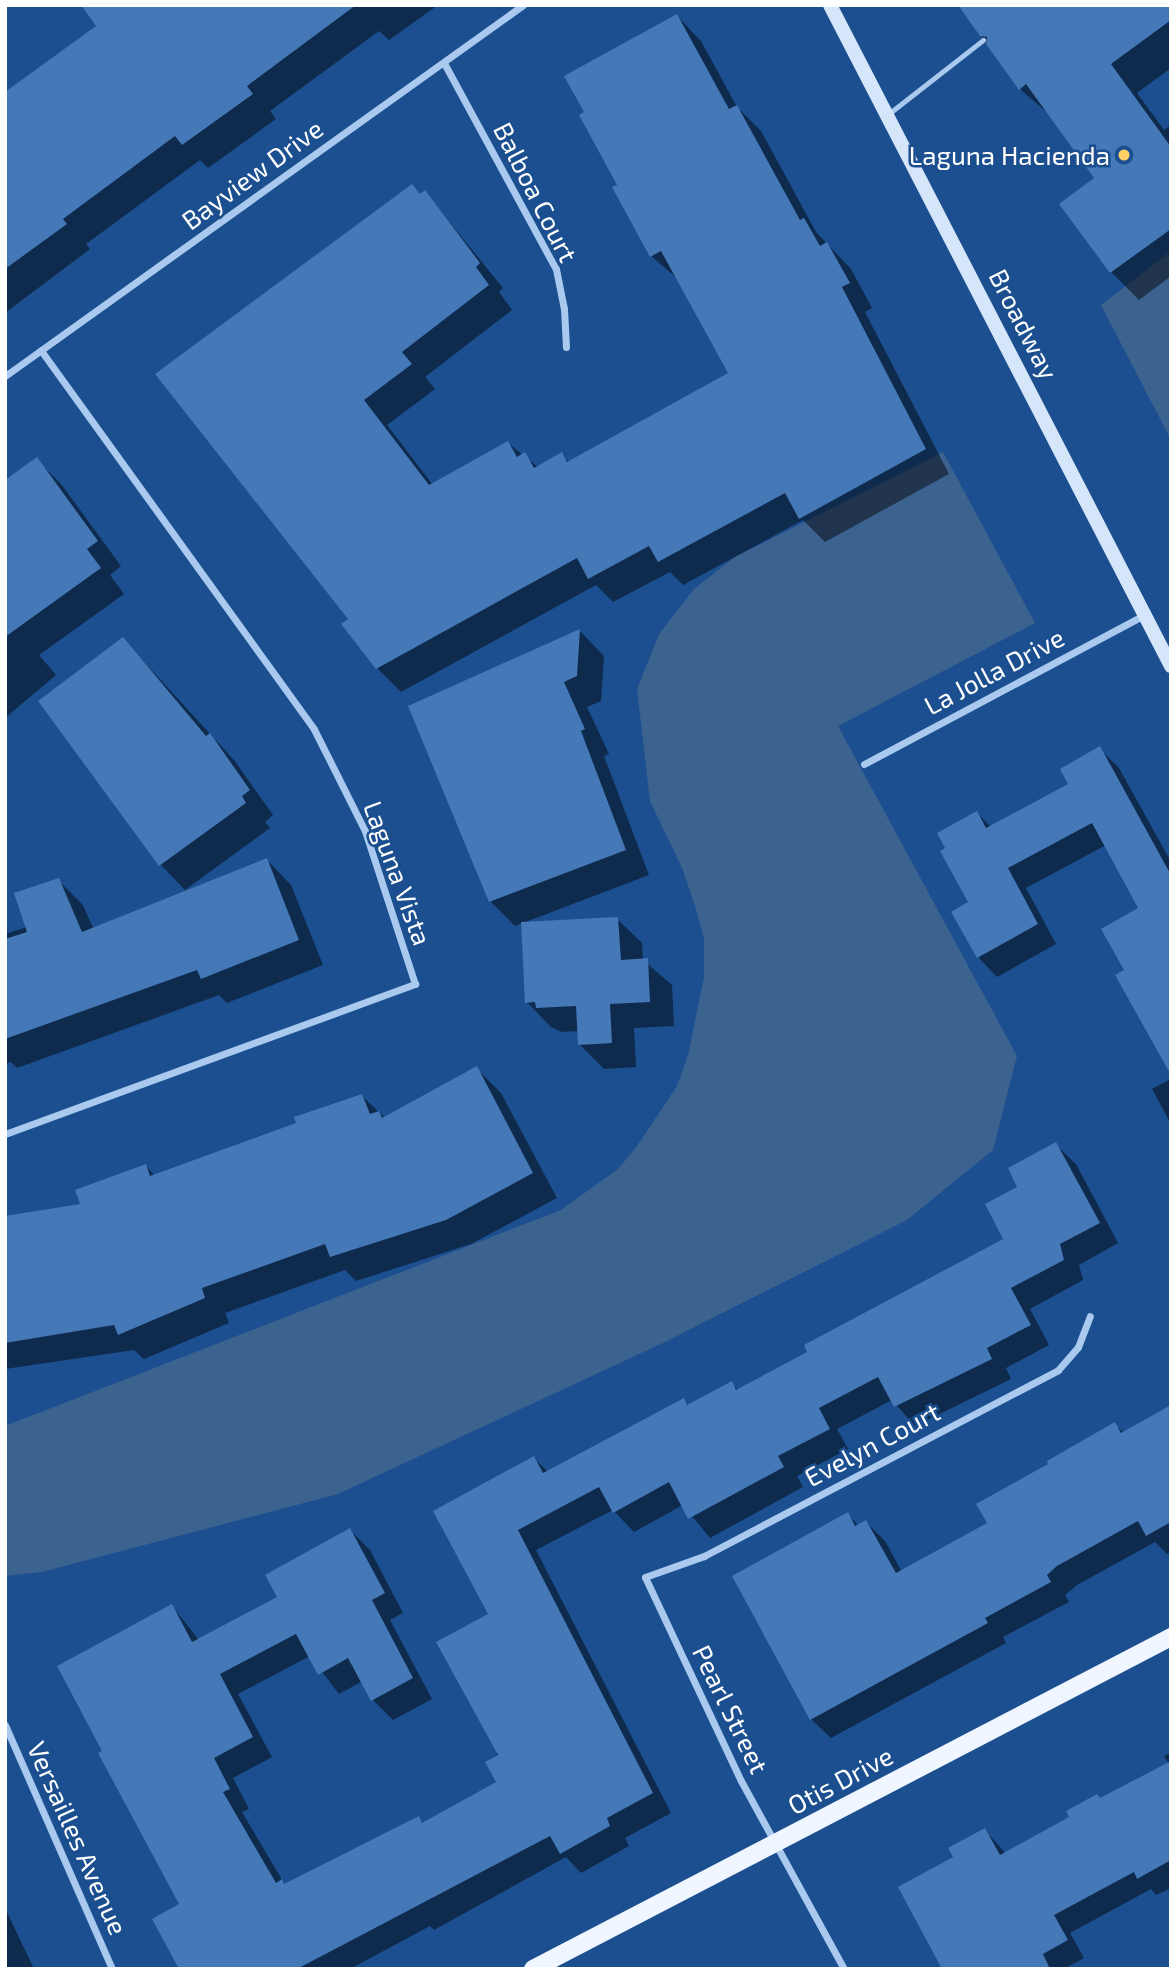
<!DOCTYPE html>
<style>
body{margin:0}
#map{position:relative;width:1176px;height:1974px;overflow:hidden;background:#1b4f8f;font-family:"Exo 2",sans-serif}
div>[style]{position:absolute}
.water>*{inset:0;background:#3c6290}
.shadow>*{inset:0;background:#0007}
.building>*{inset:0;background:#4478b7}
.lane>*{height:5px;margin:-2.5px;padding:0 2.5px;transform-origin:2.5px;border-radius:2.5px;background:#a9c9ee}
.street>*{height:7px;margin:-3.5px;padding:0 3.5px;transform-origin:3.5px;border-radius:3.5px;background:#a9c9ee}
.secondary>*{height:14px;margin:-7px;padding:0 7px;transform-origin:7px;border-radius:7px;background:#d6e6fa}
.primary>*{height:18px;margin:-9px;padding:0 9px;transform-origin:9px;border-radius:9px;background:#f0f6ff}
.dots>*{width:19px;height:19px;translate:-50% -50%;box-sizing:border-box;border:4px solid #1b4f8f;border-radius:50%}
span{translate:-50% -50%;white-space:nowrap;text-align:center;line-height:1.15;-webkit-text-stroke:5px #1b4f8f;paint-order:stroke}
.poi-label{font-size:26px;color:#fff}
.right{translate:-100% -50%;text-align:right}
.street-label{font-size:26px;color:#fff}
.frame{position:absolute;inset:0;border:7px solid #fff;pointer-events:none}
</style>
<div id="map">
<div class="water">
<div style="clip-path:polygon(1171px 251px,1171px 440px,1101px 305px)"></div>
<div style="clip-path:polygon(943px 452px,1035px 623px,838px 726px,1017px 1056px,993px 1150px,907px 1220px,663px 1343px,338px 1494px,42px 1572px,5px 1576px,5px 1426px,561px 1210px,618px 1169px,637px 1146px,677px 1086px,688px 1055px,704px 977px,704px 939px,696px 909px,682px 868px,650px 801px,637px 689px,659px 634px,694px 589px,735px 557px)"></div>
</div>
<div class="shadow">
<div style="clip-path:polygon(90px 5px,438px 5px,389px 40px,379px 31px,270px 111px,276px 119px,208px 168px,200px 160px,86px 244px,90px 249px,5px 313px,5px 94px,98px 26px)"></div>
<div style="clip-path:polygon(1171px 5px,1171px 68px,1137px 93px,1164px 130px,1171px 125px,1171px 276px,1139px 300px,1111px 272px,1097px 179px,1050px 115px,1020px 89px,981px 35px)"></div>
<div style="clip-path:polygon(677px 16px,701px 41px,737px 107px,761px 131px,816px 232px,851px 269px,872px 308px,865px 312px,949px 474px,825px 542px,803px 520px,683px 585px,670px 572px,613px 602px,596px 585px,401px 692px,377px 668px,350px 619px,157px 374px,425px 192px,503px 288px,499px 292px,512px 310px,425px 377px,435px 389px,387px 425px,433px 485px,508px 443px,538px 467px,561px 455px,569px 462px,730px 373px,678px 279px,651px 256px,619px 185px)"></div>
<div style="clip-path:polygon(37px 460px,61px 484px,121px 566px,110px 575px,124px 594px,39px 655px,56px 675px,5px 718px,5px 483px)"></div>
<div style="clip-path:polygon(580px 631px,604px 656px,601px 701px,587px 707px,609px 754px,604px 756px,649px 875px,515px 926px,490px 901px)"></div>
<div style="clip-path:polygon(123px 639px,234px 760px,273px 815px,265px 822px,270px 828px,185px 890px,161px 865px,41px 702px)"></div>
<div style="clip-path:polygon(1100px 749px,1119px 768px,1171px 862px,1171px 1072px,1126px 971px,1141px 909px,1106px 845px,1026px 888px,1056px 944px,997px 977px,978px 957px,970px 903px,977px 813px,991px 827px,1070px 784px)"></div>
<div style="clip-path:polygon(267px 860px,291px 885px,323px 965px,227px 1003px,219px 995px,17px 1068px,11px 1062px,5px 1064px,5px 934px,27px 927px,58px 880px,83px 905px,94px 930px)"></div>
<div style="clip-path:polygon(617px 919px,642px 943px,643px 960px,672px 985px,674px 1026px,634px 1028px,636px 1067px,604px 1069px,579px 1044px,579px 1031px,562px 1032px,551px 1027px,527px 1002px)"></div>
<div style="clip-path:polygon(477px 1069px,501px 1093px,557px 1198px,471px 1244px,356px 1281px,345px 1270px,225px 1313px,229px 1323px,144px 1359px,134px 1350px,5px 1369px,5px 1218px,83px 1206px,146px 1166px,155px 1176px,299px 1124px,362px 1096px,385px 1118px)"></div>
<div style="clip-path:polygon(1171px 1079px,1171px 1124px,1152px 1089px)"></div>
<div style="clip-path:polygon(1056px 1145px,1076px 1164px,1118px 1243px,1079px 1265px,1083px 1280px,1030px 1309px,1049px 1345px,1006px 1368px,1011px 1379px,915px 1426px,892px 1400px,837px 1429px,848px 1449px,797px 1476px,803px 1487px,710px 1538px,683px 1505px,634px 1532px,613px 1510px,536px 1550px,671px 1813px,625px 1838px,629px 1846px,581px 1873px,566px 1857px,434px 1930px,430px 1926px,350px 1969px,181px 1969px,181px 1905px,105px 1751px,172px 1606px,199px 1640px,279px 1598px,350px 1530px,370px 1550px,403px 1613px,390px 1620px,432px 1699px,393px 1720px,373px 1700px,363px 1681px,339px 1694px,310px 1656px,238px 1694px,272px 1757px,233px 1778px,249px 1809px,242px 1812px,285px 1885px,418px 1818px,424px 1824px,498px 1783px,490px 1615px,534px 1458px,548px 1472px,683px 1400px,689px 1406px,731px 1383px,739px 1391px,1006px 1239px,1019px 1188px)"></div>
<div style="clip-path:polygon(1171px 1408px,1171px 1552px,1167px 1554px,1155px 1542px,1077px 1585px,1065px 1595px,1069px 1602px,1003px 1637px,1006px 1643px,831px 1738px,811px 1719px,847px 1514px,859px 1526px,866px 1522px,885px 1541px,902px 1572px,989px 1524px,1051px 1465px,1115px 1425px,1124px 1433px)"></div>
<div style="clip-path:polygon(1171px 1753px,1171px 1888px,1156px 1895px,1151px 1889px,1070px 1933px,1084px 1958px,1064px 1969px,943px 1969px,956px 1858px,985px 1830px,1006px 1854px,1169px 1764px,1164px 1756px)"></div>
<div style="clip-path:polygon(5px 1908px,34px 1969px,5px 1969px)"></div>
</div>
<div class="building">
<div style="clip-path:polygon(81px 5px,356px 5px,247px 86px,253px 94px,182px 145px,175px 136px,63px 219px,67px 224px,5px 269px,5px 92px,96px 26px)"></div>
<div style="clip-path:polygon(958px 5px,1171px 5px,1171px 20px,1111px 64px,1171px 147px,1171px 229px,1110px 273px,1059px 204px,1094px 178px,1026px 84px,1019px 90px,986px 44px,987px 37px,980px 36px)"></div>
<div style="clip-path:polygon(677px 14px,729px 109px,737px 105px,800px 220px,804px 218px,820px 246px,827px 242px,850px 283px,842px 287px,926px 449px,799px 519px,785px 493px,658px 562px,649px 546px,588px 579px,577px 558px,376px 669px,341px 624px,348px 619px,155px 374px,412px 184px,420px 194px,425px 190px,480px 263px,476px 267px,489px 285px,402px 352px,412px 364px,364px 400px,429px 485px,508px 441px,517px 457px,525px 452px,534px 468px,562px 452px,567px 462px,728px 373px,661px 251px,650px 257px,612px 187px,617px 185px,579px 115px,584px 112px,564px 76px)"></div>
<div style="clip-path:polygon(37px 457px,98px 541px,87px 549px,101px 568px,5px 637px,5px 480px)"></div>
<div style="clip-path:polygon(580px 629px,577px 676px,564px 682px,585px 729px,581px 731px,626px 850px,489px 902px,408px 706px)"></div>
<div style="clip-path:polygon(123px 637px,206px 736px,210px 733px,250px 790px,242px 796px,246px 803px,159px 866px,38px 701px)"></div>
<div style="clip-path:polygon(1100px 746px,1171px 875px,1171px 1075px,1115px 975px,1124px 970px,1101px 929px,1138px 908px,1092px 823px,1008px 868px,1038px 924px,977px 958px,951px 912px,968px 902px,940px 851px,945px 848px,937px 833px,977px 811px,986px 828px,1068px 784px,1060px 769px)"></div>
<div style="clip-path:polygon(267px 858px,299px 940px,201px 979px,197px 970px,5px 1039px,5px 939px,27px 932px,14px 893px,59px 878px,82px 932px)"></div>
<div style="clip-path:polygon(618px 917px,621px 960px,648px 958px,650px 1002px,610px 1004px,612px 1043px,578px 1045px,576px 1006px,536px 1008px,535px 1002px,525px 1003px,521px 922px)"></div>
<div style="clip-path:polygon(477px 1066px,533px 1173px,446px 1220px,330px 1257px,325px 1244px,202px 1288px,205px 1298px,118px 1335px,114px 1325px,5px 1343px,5px 1216px,80px 1204px,75px 1190px,146px 1164px,150px 1176px,296px 1123px,294px 1117px,362px 1094px,370px 1114px,379px 1111px,382px 1118px)"></div>
<div style="clip-path:polygon(1056px 1142px,1100px 1223px,1060px 1244px,1064px 1260px,1011px 1288px,1031px 1325px,987px 1348px,992px 1359px,894px 1407px,878px 1377px,819px 1408px,830px 1429px,778px 1456px,784px 1467px,688px 1519px,669px 1482px,613px 1513px,599px 1487px,518px 1530px,653px 1793px,607px 1818px,610px 1826px,560px 1854px,550px 1836px,297px 1969px,179px 1969px,152px 1919px,179px 1904px,98px 1753px,102px 1751px,57px 1666px,172px 1604px,192px 1642px,277px 1597px,265px 1575px,350px 1528px,385px 1593px,372px 1600px,413px 1678px,371px 1701px,348px 1658px,318px 1675px,296px 1634px,220px 1674px,253px 1737px,214px 1758px,230px 1789px,223px 1792px,276px 1883px,282px 1879px,284px 1884px,419px 1816px,422px 1823px,496px 1782px,485px 1762px,498px 1755px,436px 1642px,488px 1614px,433px 1511px,534px 1456px,543px 1473px,684px 1398px,687px 1405px,732px 1381px,736px 1390px,807px 1352px,804px 1345px,1003px 1239px,985px 1204px,1017px 1187px,1008px 1168px)"></div>
<div style="clip-path:polygon(1171px 1405px,1171px 1522px,1146px 1536px,1138px 1521px,1057px 1566px,1047px 1575px,1051px 1582px,985px 1618px,988px 1623px,810px 1720px,732px 1576px,848px 1512px,855px 1526px,866px 1520px,896px 1573px,987px 1523px,976px 1504px,1048px 1464px,1047px 1461px,1115px 1422px,1121px 1433px)"></div>
<div style="clip-path:polygon(1171px 1761px,1171px 1860px,1137px 1879px,1134px 1872px,1054px 1915px,1068px 1940px,1043px 1954px,1050px 1969px,942px 1969px,898px 1887px,953px 1857px,948px 1848px,985px 1828px,1000px 1855px,1069px 1817px,1066px 1811px,1097px 1794px,1100px 1798px)"></div>
</div>
<div class="lane">
<div style="left:887px;top:115px;width:122px;rotate:-38deg"></div>
</div>
<div class="street">
<div style="left:444px;top:63px;width:234px;rotate:61.5deg"></div>
<div style="left:556px;top:269px;width:41px;rotate:78.7deg"></div>
<div style="left:564px;top:309px;width:38px;rotate:87deg"></div>
<div style="left:5px;top:376px;width:637px;rotate:-35.61deg"></div>
<div style="left:864px;top:764px;width:317px;rotate:-28deg"></div>
<div style="left:5px;top:1134px;width:437px;rotate:-20.1deg"></div>
<div style="left:415px;top:984px;width:161px;rotate:-108.1deg"></div>
<div style="left:365px;top:831px;width:114px;rotate:-116.6deg"></div>
<div style="left:314px;top:729px;width:467px;rotate:-125.8deg"></div>
<div style="left:5px;top:1725px;width:266px;rotate:66.3deg"></div>
<div style="left:844px;top:1969px;width:214px;rotate:-118.7deg"></div>
<div style="left:741px;top:1781px;width:225px;rotate:-115.2deg"></div>
<div style="left:645px;top:1577px;width:63px;rotate:-19.6deg"></div>
<div style="left:704px;top:1556px;width:400px;rotate:-27.7deg"></div>
<div style="left:1058px;top:1370px;width:30px;rotate:-49deg"></div>
<div style="left:1078px;top:1347px;width:33px;rotate:-69deg"></div>
</div>
<div class="secondary">
<div style="left:830px;top:5px;width:744px;rotate:62.71deg"></div>
</div>
<div class="primary">
<div style="left:533px;top:1969px;width:719px;rotate:-27.49deg"></div>
</div>
<div class="dots">
<div style="left:1124px;top:155px;background:#ffd166"></div>
</div>
<div class="poi-label">
<span class="right" style="left:1110px;top:155px">Laguna Hacienda</span>
</div>
<div class="street-label">
<span style="left:252px;top:174px;rotate:-36deg">Bayview Drive</span>
<span style="left:536px;top:192px;rotate:63deg">Balboa Court</span>
<span style="left:1024px;top:324px;rotate:63deg">Broadway</span>
<span style="left:994px;top:671px;rotate:-28deg">La Jolla Drive</span>
<span style="left:398px;top:873px;rotate:70deg">Laguna Vista</span>
<span style="left:872px;top:1444px;rotate:-28deg">Evelyn Court</span>
<span style="left:731px;top:1709px;rotate:64deg">Pearl Street</span>
<span style="left:840px;top:1780px;rotate:-28deg">Otis Drive</span>
<span style="left:78px;top:1838px;rotate:66deg">Versailles Avenue</span>
</div>
<div class="frame"></div>
</div>
